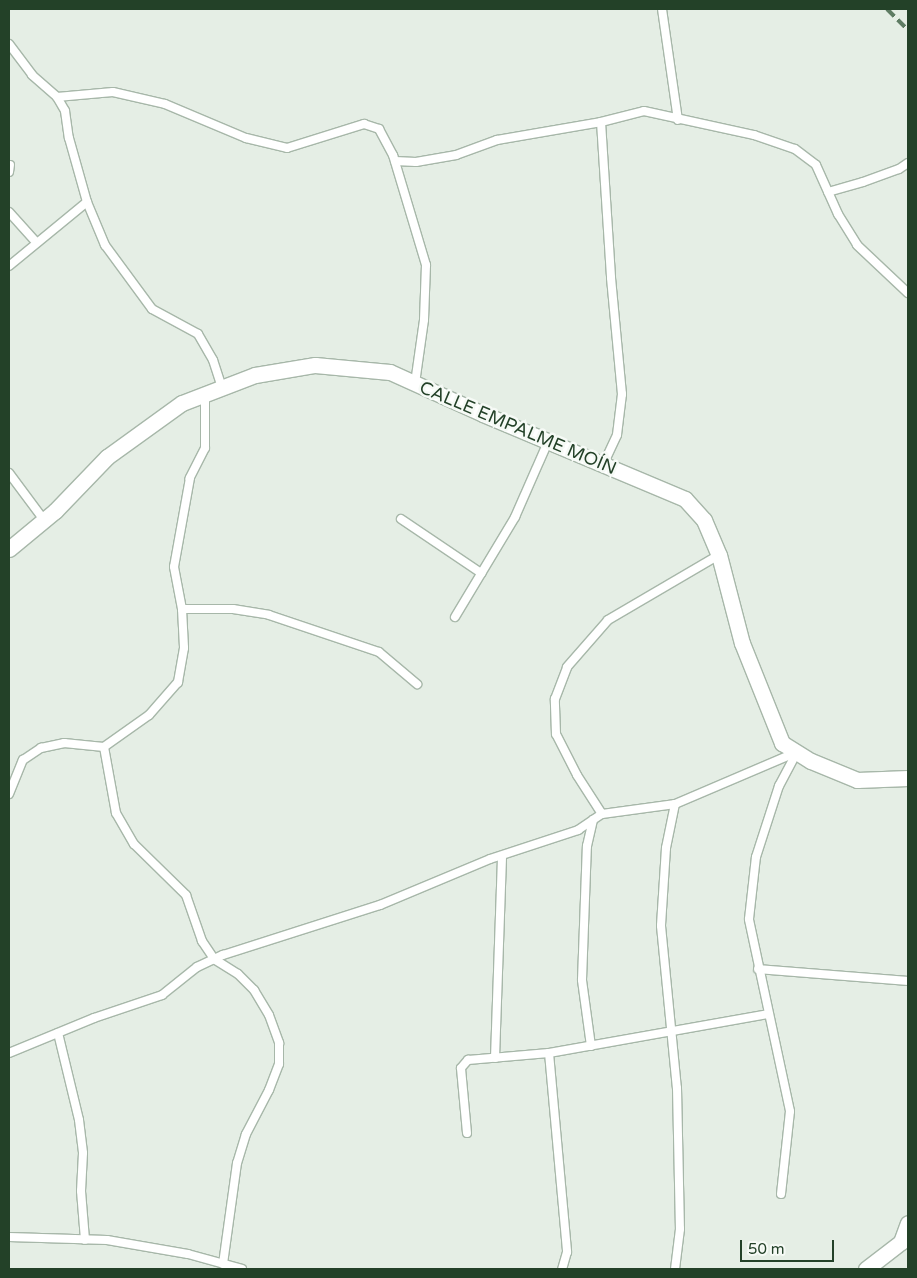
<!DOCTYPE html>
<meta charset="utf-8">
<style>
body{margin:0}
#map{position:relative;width:917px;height:1278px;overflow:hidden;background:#e5eee5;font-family:"Varela Round",sans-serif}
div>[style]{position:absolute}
.roads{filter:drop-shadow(1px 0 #a7b7a9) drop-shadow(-1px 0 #a7b7a9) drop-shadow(0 1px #a7b7a9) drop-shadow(0 -1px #a7b7a9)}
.lane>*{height:8px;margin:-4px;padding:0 4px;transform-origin:4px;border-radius:4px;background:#fff}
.street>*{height:15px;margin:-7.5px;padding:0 7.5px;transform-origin:7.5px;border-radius:7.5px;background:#fff}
.secondary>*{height:15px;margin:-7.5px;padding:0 7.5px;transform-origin:7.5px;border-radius:7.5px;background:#fff}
.rail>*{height:4px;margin-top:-2px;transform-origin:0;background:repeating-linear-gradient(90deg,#5e7c63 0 10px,transparent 0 15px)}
span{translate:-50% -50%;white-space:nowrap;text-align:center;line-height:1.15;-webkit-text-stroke:5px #f6faf6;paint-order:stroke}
.street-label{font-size:18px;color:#234128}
.frame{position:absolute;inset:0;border:10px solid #234128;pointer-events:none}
.scale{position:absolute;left:740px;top:1240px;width:94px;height:22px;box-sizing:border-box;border:2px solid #234128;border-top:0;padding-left:6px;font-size:15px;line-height:18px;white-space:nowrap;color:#234128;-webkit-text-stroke:4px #f6faf6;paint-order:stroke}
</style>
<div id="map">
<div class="roads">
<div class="lane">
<div style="left:662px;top:9px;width:112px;rotate:81.8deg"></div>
<div style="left:9px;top:44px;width:39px;rotate:53deg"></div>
<div style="left:32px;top:75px;width:33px;rotate:41deg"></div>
<div style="left:57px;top:97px;width:16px;rotate:60deg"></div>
<div style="left:65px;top:111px;width:27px;rotate:82deg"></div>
<div style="left:69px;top:138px;width:66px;rotate:74.3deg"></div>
<div style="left:87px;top:202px;width:47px;rotate:67.3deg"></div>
<div style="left:105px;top:245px;width:79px;rotate:53.7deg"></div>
<div style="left:152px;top:309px;width:52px;rotate:28.5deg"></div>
<div style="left:198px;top:334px;width:30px;rotate:60deg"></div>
<div style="left:213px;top:360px;width:29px;rotate:72deg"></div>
<div style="left:57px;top:97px;width:56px;rotate:-5.1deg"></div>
<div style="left:113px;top:92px;width:53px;rotate:13deg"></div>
<div style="left:165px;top:104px;width:88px;rotate:22.8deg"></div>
<div style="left:246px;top:138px;width:42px;rotate:13.7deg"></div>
<div style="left:287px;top:148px;width:81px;rotate:-17.3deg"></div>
<div style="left:364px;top:124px;width:16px;rotate:18deg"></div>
<div style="left:379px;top:129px;width:30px;rotate:62deg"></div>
<div style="left:393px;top:155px;width:115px;rotate:73.3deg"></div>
<div style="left:426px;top:265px;width:55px;rotate:92.1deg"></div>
<div style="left:424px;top:320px;width:64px;rotate:98.1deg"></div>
<div style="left:601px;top:122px;width:44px;rotate:-14.3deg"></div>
<div style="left:644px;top:111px;width:113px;rotate:12.3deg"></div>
<div style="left:754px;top:135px;width:43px;rotate:18.9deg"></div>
<div style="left:795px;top:149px;width:26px;rotate:37deg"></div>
<div style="left:816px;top:165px;width:54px;rotate:65.8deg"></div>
<div style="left:838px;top:214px;width:36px;rotate:58deg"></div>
<div style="left:857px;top:245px;width:70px;rotate:43.3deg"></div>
<div style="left:395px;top:161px;width:21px;rotate:3deg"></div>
<div style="left:416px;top:162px;width:41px;rotate:-9.9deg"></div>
<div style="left:456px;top:155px;width:44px;rotate:-20.1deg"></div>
<div style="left:497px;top:140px;width:106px;rotate:-9.8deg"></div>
<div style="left:601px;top:122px;width:156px;rotate:86.3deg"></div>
<div style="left:611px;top:278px;width:117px;rotate:84.6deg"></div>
<div style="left:622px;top:394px;width:41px;rotate:97deg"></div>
<div style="left:617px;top:435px;width:33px;rotate:115deg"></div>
<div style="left:9px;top:172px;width:7px;rotate:-82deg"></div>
<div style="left:828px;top:192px;width:36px;rotate:-16deg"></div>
<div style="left:863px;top:182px;width:38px;rotate:-20deg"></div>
<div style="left:899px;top:169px;width:11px;rotate:-34deg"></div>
<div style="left:9px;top:212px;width:40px;rotate:48deg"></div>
<div style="left:9px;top:266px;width:101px;rotate:-39.4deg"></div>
<div style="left:205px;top:394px;width:54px;rotate:90deg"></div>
<div style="left:205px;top:448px;width:34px;rotate:117deg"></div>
<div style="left:190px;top:478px;width:90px;rotate:100.2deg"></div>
<div style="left:174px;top:567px;width:43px;rotate:79.2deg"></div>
<div style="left:182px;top:609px;width:39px;rotate:87deg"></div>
<div style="left:184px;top:648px;width:35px;rotate:100deg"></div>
<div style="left:178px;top:682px;width:44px;rotate:131.3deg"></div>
<div style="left:149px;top:715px;width:55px;rotate:144.6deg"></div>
<div style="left:104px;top:747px;width:67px;rotate:79.7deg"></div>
<div style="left:116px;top:813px;width:36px;rotate:60deg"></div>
<div style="left:134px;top:844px;width:73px;rotate:44.4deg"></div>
<div style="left:186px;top:895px;width:49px;rotate:70.8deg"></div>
<div style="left:202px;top:941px;width:22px;rotate:56deg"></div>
<div style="left:214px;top:959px;width:28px;rotate:32deg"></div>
<div style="left:238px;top:974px;width:23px;rotate:45deg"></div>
<div style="left:254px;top:990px;width:29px;rotate:59deg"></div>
<div style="left:269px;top:1015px;width:30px;rotate:70deg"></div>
<div style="left:279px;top:1043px;width:21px;rotate:90deg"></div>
<div style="left:279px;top:1064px;width:28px;rotate:111deg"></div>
<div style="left:269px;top:1090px;width:50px;rotate:117.6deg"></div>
<div style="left:246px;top:1134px;width:30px;rotate:107deg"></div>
<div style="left:237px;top:1163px;width:102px;rotate:97.9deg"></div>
<div style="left:9px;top:473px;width:59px;rotate:53.3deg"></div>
<div style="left:401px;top:519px;width:97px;rotate:34deg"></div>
<div style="left:182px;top:609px;width:51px"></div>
<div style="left:233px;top:609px;width:36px;rotate:9deg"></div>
<div style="left:269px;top:615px;width:116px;rotate:18.6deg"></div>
<div style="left:379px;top:652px;width:50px;rotate:40.1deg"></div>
<div style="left:455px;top:617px;width:117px;rotate:-59deg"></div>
<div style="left:515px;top:517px;width:82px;rotate:-66.3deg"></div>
<div style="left:9px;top:794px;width:37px;rotate:-68deg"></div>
<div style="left:23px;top:760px;width:22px;rotate:-34deg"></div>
<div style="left:41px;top:748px;width:24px;rotate:-12deg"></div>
<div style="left:64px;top:743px;width:40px;rotate:5.7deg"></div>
<div style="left:675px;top:804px;width:45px;rotate:101.6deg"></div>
<div style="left:666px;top:848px;width:78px;rotate:93.7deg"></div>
<div style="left:661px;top:926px;width:163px;rotate:84.4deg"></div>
<div style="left:677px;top:1088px;width:141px;rotate:88.8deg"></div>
<div style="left:680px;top:1229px;width:40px;rotate:97.1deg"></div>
<div style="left:602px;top:814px;width:46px;rotate:-122.7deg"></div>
<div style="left:577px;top:775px;width:46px;rotate:-117.1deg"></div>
<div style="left:556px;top:734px;width:35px;rotate:-92deg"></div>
<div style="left:555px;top:699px;width:34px;rotate:-69deg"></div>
<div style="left:567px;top:667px;width:62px;rotate:-48.9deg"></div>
<div style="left:608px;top:620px;width:129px;rotate:-30.4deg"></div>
<div style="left:758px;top:969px;width:150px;rotate:4.6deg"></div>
<div style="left:58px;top:1033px;width:89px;rotate:76.4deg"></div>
<div style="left:79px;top:1120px;width:33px;rotate:83deg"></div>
<div style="left:83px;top:1153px;width:38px;rotate:93deg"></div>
<div style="left:81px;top:1191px;width:49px;rotate:85.3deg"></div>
<div style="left:591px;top:1046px;width:67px;rotate:-97.8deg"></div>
<div style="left:582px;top:980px;width:134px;rotate:-87.9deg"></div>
<div style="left:587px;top:846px;width:27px;rotate:-77deg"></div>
<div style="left:9px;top:1053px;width:92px;rotate:-22.4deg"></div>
<div style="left:94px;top:1018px;width:72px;rotate:-18.7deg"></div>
<div style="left:162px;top:995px;width:45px;rotate:-38.7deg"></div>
<div style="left:197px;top:967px;width:29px;rotate:-25deg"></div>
<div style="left:223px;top:955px;width:165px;rotate:-17.7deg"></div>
<div style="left:380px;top:905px;width:119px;rotate:-22.7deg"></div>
<div style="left:490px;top:859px;width:93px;rotate:-18.2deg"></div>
<div style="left:578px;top:830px;width:29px;rotate:-34deg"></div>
<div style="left:602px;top:814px;width:74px;rotate:-7.8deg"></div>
<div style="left:675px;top:804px;width:133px;rotate:-23.1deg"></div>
<div style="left:549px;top:1053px;width:200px;rotate:84.8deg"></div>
<div style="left:567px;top:1252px;width:18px;rotate:106deg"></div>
<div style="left:495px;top:1058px;width:202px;rotate:-88deg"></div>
<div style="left:467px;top:1133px;width:65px;rotate:-95.3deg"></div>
<div style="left:461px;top:1068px;width:11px;rotate:-49deg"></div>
<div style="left:468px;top:1060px;width:81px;rotate:-4.9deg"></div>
<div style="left:549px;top:1053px;width:222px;rotate:-10.1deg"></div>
<div style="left:781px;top:1194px;width:83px;rotate:-83.8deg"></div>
<div style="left:790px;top:1111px;width:196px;rotate:-102.1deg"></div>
<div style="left:749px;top:919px;width:62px;rotate:-83.6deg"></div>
<div style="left:756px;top:857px;width:75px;rotate:-72.1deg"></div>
<div style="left:779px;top:786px;width:38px;rotate:-62deg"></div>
<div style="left:9px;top:1237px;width:98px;rotate:1.8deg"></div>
<div style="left:107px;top:1240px;width:82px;rotate:9.8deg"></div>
<div style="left:188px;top:1254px;width:56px;rotate:15.5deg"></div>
</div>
<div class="street">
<div style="left:866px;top:1269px;width:44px;rotate:-37.6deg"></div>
<div style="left:901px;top:1242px;width:20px;rotate:-70deg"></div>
</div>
<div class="secondary">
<div style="left:9px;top:549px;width:60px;rotate:-39.6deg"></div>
<div style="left:55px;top:511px;width:75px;rotate:-46.1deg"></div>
<div style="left:107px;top:457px;width:92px;rotate:-35.8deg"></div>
<div style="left:182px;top:403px;width:78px;rotate:-21deg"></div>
<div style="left:255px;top:375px;width:61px;rotate:-9.5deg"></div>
<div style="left:315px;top:365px;width:75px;rotate:5.3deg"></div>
<div style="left:390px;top:372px;width:102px;rotate:24.3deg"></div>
<div style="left:483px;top:414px;width:219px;rotate:22.8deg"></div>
<div style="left:685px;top:499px;width:28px;rotate:48deg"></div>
<div style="left:704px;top:520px;width:38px;rotate:67deg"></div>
<div style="left:719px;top:555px;width:91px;rotate:75.4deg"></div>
<div style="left:742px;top:643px;width:108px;rotate:68.2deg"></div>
<div style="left:782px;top:743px;width:34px;rotate:32deg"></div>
<div style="left:811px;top:761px;width:50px;rotate:22.4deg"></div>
<div style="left:857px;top:780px;width:51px;rotate:-2.2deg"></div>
</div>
</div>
<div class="rail">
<div style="left:887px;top:9px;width:30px;rotate:45deg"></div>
</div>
<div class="street-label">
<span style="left:518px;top:428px;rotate:23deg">CALLE EMPALME MOÍN</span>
</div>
<div class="frame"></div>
<div class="scale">50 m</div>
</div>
